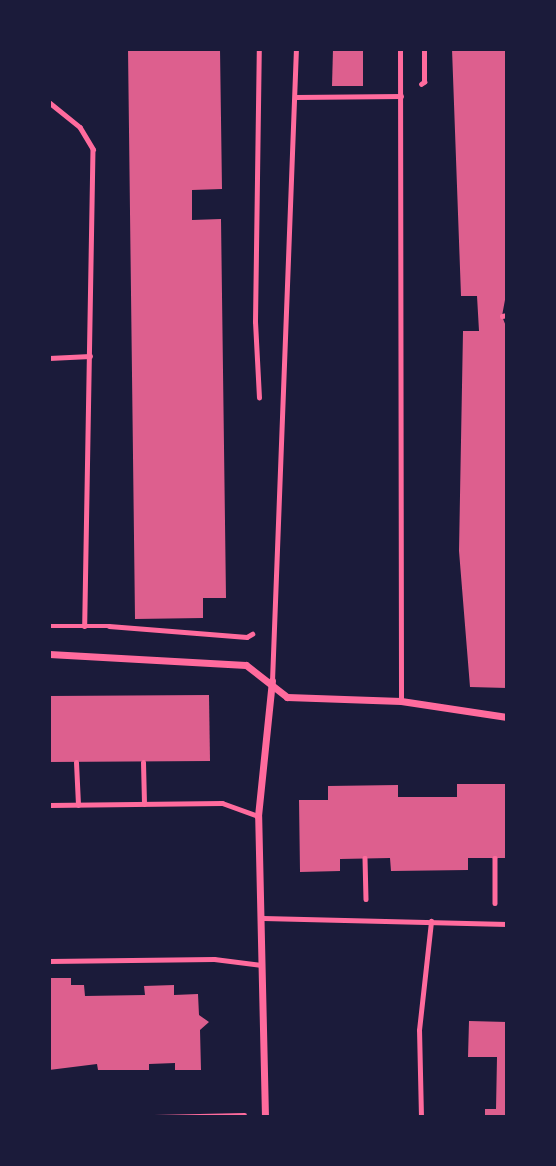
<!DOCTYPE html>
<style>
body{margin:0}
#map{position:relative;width:556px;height:1166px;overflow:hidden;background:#1b1b3a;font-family:Inter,sans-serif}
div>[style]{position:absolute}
.building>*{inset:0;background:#dd5f8e}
.path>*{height:4.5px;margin:-2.25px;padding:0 2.25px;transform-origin:2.25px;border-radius:2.25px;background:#ff6b9d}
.service>*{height:5px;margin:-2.5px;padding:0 2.5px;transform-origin:2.5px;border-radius:2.5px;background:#ff6b9d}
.minor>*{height:7px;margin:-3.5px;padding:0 3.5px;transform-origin:3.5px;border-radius:3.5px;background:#ff6b9d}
span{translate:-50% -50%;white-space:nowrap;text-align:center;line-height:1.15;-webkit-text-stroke:7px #1b1b3a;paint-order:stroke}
.frame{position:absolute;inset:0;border:51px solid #1b1b3a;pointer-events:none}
</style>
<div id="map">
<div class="building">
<div style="clip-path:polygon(128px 49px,220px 49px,222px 189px,192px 190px,192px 220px,221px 219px,226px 598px,203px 598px,203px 618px,135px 619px)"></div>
<div style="clip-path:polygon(333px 49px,363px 49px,363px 86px,332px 86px)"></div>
<div style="clip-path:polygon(452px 49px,507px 49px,507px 289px,502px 316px,507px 329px,507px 688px,470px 687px,459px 551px,463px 331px,479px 331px,477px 296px,461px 296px)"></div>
<div style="clip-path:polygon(209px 695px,210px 761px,49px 762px,49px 696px)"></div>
<div style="clip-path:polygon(457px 784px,507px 784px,507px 858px,468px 858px,468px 870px,391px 871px,390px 858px,340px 859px,340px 871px,300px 872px,299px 800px,328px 800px,328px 786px,398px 785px,398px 797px,457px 797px)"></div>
<div style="clip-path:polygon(49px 978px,71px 978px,71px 985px,84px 985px,85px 996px,145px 995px,144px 986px,174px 985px,174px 995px,198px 994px,199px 1015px,209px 1022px,200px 1030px,201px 1070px,175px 1070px,175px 1063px,149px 1064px,149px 1070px,98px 1070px,97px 1064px,49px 1070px)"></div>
<div style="clip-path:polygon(469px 1021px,507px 1022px,507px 1117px,485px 1117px,485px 1109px,496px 1109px,497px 1057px,468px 1057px)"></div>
</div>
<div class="path">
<div style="left:421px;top:84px;width:4px;rotate:-34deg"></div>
<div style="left:424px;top:82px;width:33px;rotate:-90deg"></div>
<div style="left:49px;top:102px;width:40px;rotate:39deg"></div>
<div style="left:80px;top:127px;width:26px;rotate:59deg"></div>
<div style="left:93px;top:149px;width:477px;rotate:91deg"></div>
<div style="left:502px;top:316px;width:5px;rotate:-11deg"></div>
<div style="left:49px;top:358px;width:41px;rotate:-2.8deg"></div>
<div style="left:259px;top:398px;width:76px;rotate:-93deg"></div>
<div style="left:255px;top:322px;width:273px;rotate:-89.2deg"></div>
<div style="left:49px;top:626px;width:60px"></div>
<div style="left:109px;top:626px;width:138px;rotate:4.6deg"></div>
<div style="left:247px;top:637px;width:6px;rotate:-31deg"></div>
<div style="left:365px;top:858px;width:41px;rotate:88.6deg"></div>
<div style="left:495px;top:858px;width:45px;rotate:90deg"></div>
<div style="left:154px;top:1117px;width:90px;rotate:-1.3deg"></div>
</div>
<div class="service">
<div style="left:400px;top:49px;width:652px;rotate:89.91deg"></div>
<div style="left:295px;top:97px;width:106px;rotate:-0.5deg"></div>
<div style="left:272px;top:681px;width:632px;rotate:-87.83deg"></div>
<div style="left:76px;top:762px;width:43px;rotate:87.3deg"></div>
<div style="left:143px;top:762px;width:42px;rotate:88.6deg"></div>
<div style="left:49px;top:805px;width:173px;rotate:-0.7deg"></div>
<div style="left:222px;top:803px;width:38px;rotate:20deg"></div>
<div style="left:263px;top:918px;width:244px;rotate:1.4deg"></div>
<div style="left:49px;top:961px;width:165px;rotate:-0.7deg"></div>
<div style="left:214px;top:959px;width:48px;rotate:7.1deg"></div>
<div style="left:421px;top:1117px;width:87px;rotate:-91.3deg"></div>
<div style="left:419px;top:1030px;width:110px;rotate:-83.7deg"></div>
</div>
<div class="minor">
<div style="left:49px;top:654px;width:197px;rotate:3.2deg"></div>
<div style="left:246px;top:665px;width:52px;rotate:38deg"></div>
<div style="left:287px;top:697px;width:114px;rotate:2deg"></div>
<div style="left:401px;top:701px;width:107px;rotate:8.6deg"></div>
<div style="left:265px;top:1117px;width:301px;rotate:-91.3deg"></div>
<div style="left:258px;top:816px;width:136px;rotate:-84.1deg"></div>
</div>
<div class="frame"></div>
</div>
